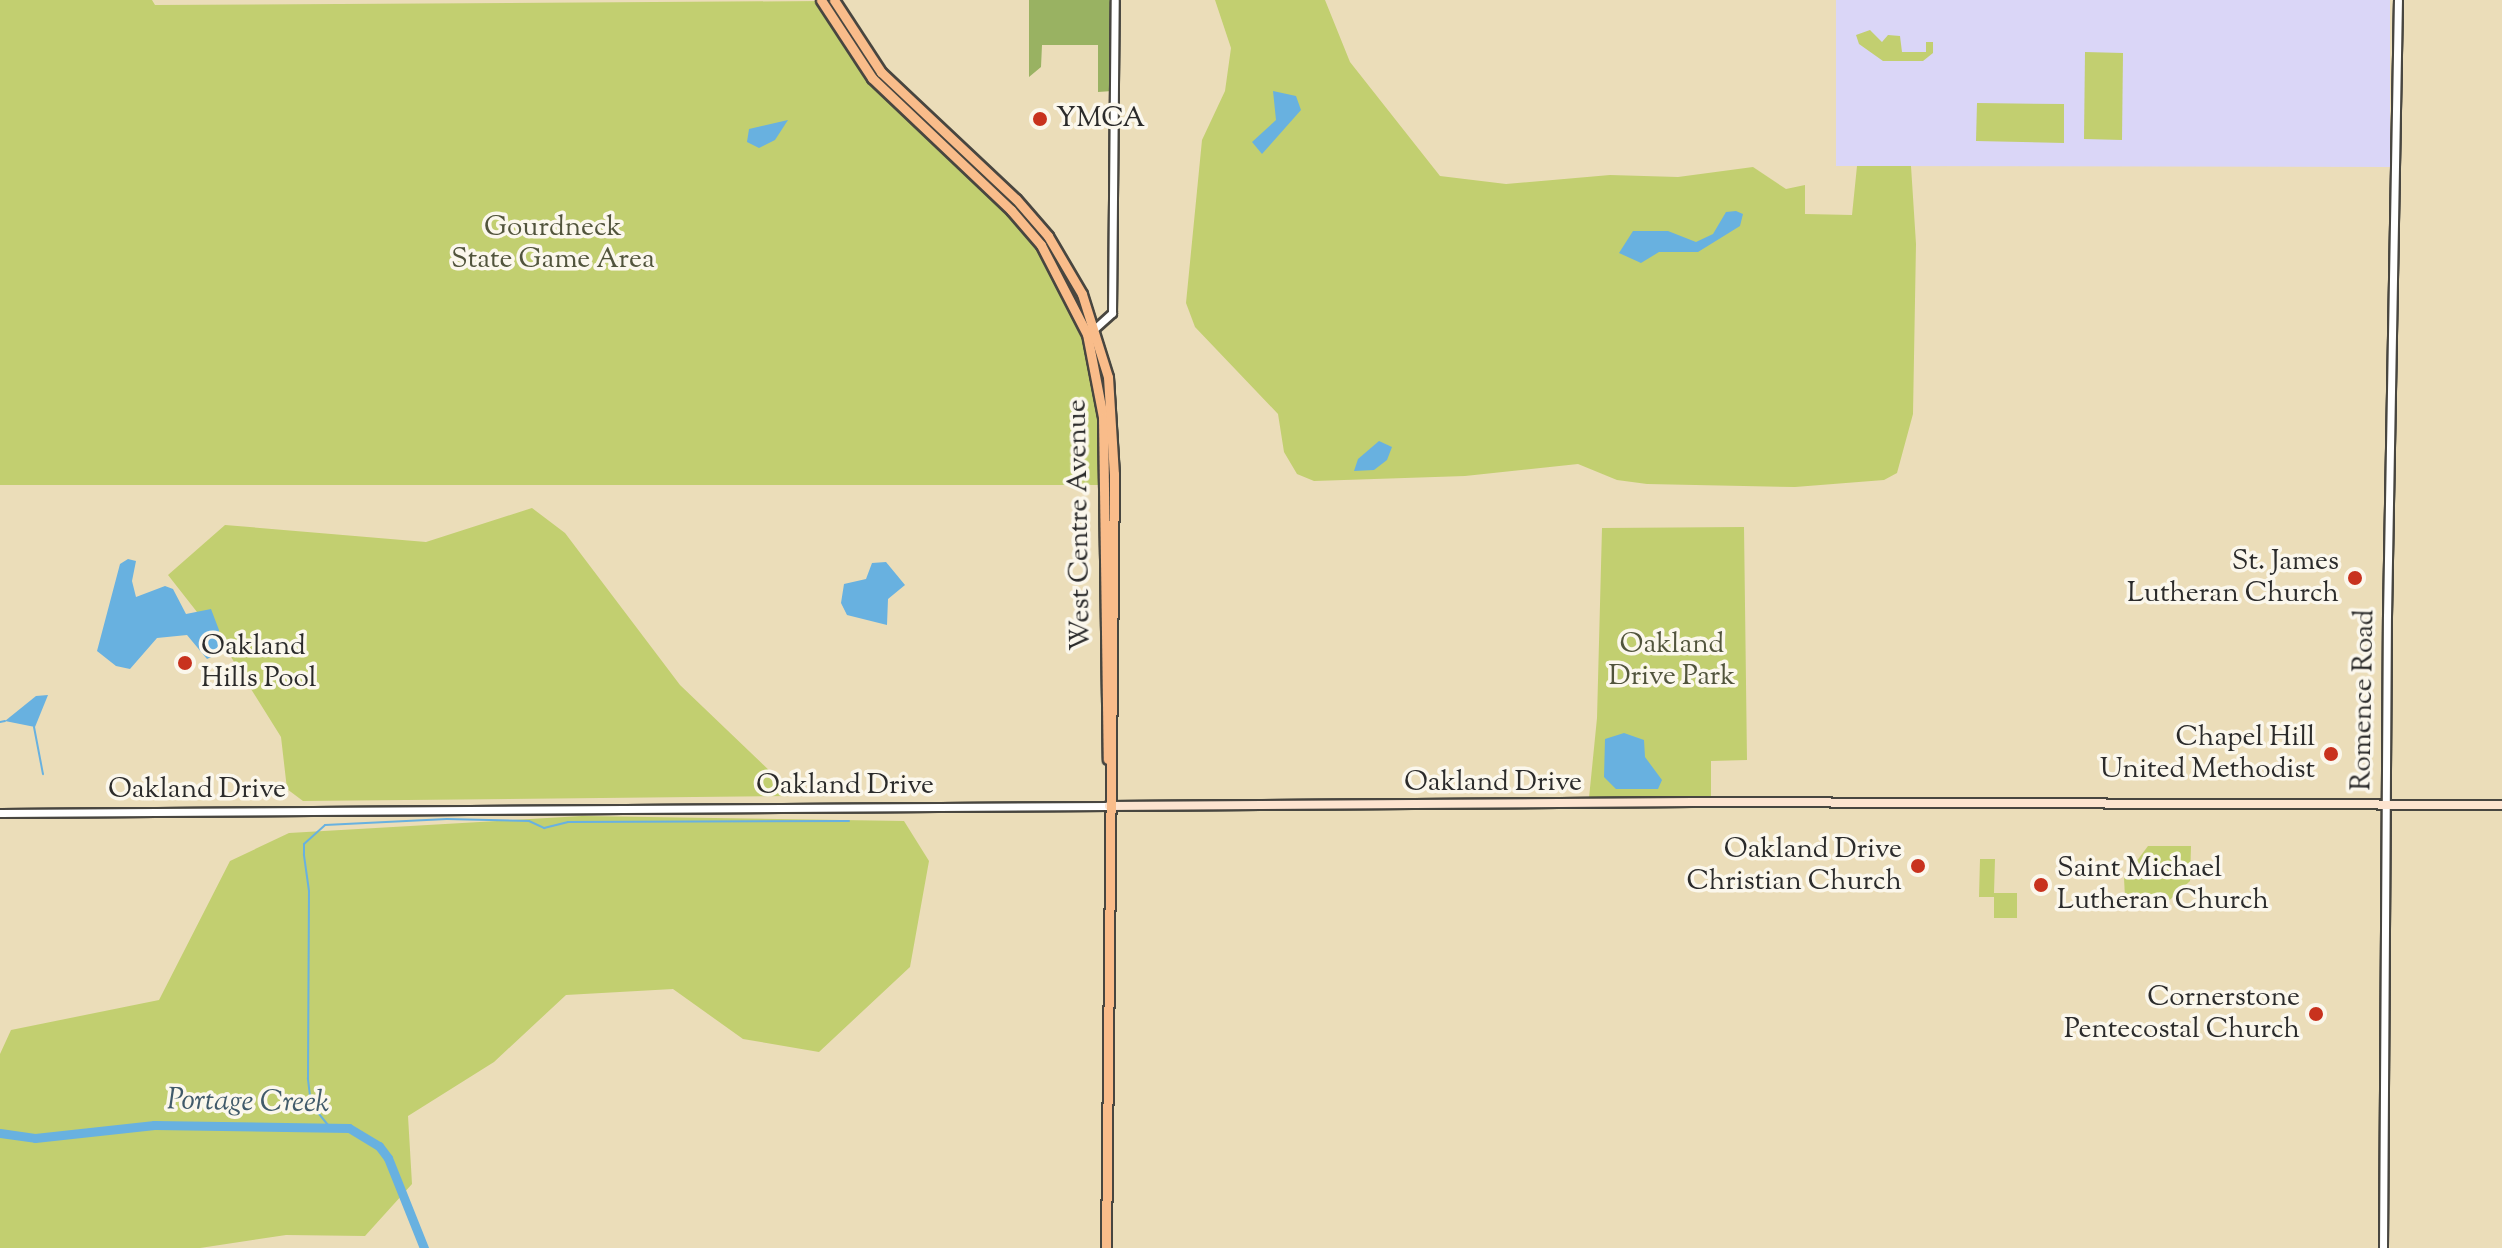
<!DOCTYPE html>
<style>
body{margin:0}
#map{position:relative;width:2502px;height:1248px;overflow:hidden;background:#ebddb9;font-family:"Sorts Mill Goudy",serif}
div>[style]{position:absolute}
.built>*{inset:0;background:#dad6f7}
.green>*{inset:0;background:#c2cf70}
.forest>*{inset:0;background:#99b262}
.water>*{inset:0;background:#68b1e0}
.stream>*{height:2px;margin:-1px;padding:0 1px;transform-origin:1px;border-radius:1px;background:#68b1e0}
.river>*{height:9px;margin:-4.5px;padding:0 4.5px;transform-origin:4.5px;border-radius:4.5px;background:#68b1e0}
.roads{filter:drop-shadow(2px 0 #484640) drop-shadow(-2px 0 #484640) drop-shadow(0 2px #484640) drop-shadow(0 -2px #484640)}
.tertiary>*{height:7px;margin:-3.5px;padding:0 3.5px;transform-origin:3.5px;border-radius:3.5px;background:#fff}
.secondary>*{height:8px;margin:-4px;padding:0 4px;transform-origin:4px;border-radius:4px;background:#fde4d0}
.primary>*{height:9px;margin:-4.5px;padding:0 4.5px;transform-origin:4.5px;border-radius:4.5px;background:#f9bc8a}
.dots>*{width:22px;height:22px;translate:-50% -50%;box-sizing:border-box;border:4px solid #fbf7ec;border-radius:50%}
span{translate:-50% -50%;white-space:nowrap;text-align:center;line-height:1.15;-webkit-text-stroke:7px #fbf7ec;paint-order:stroke}
.poi-label{font-size:28px;color:#2b2b2b}
.left{translate:0 -50%;text-align:left}
.right{translate:-100% -50%;text-align:right}
.park-label{font-size:28px;color:#51543c}
.street-label{font-size:28px;color:#2b2b2b}
.water-label{font-size:30px;color:#405a6a;font-style:italic}
</style>
<div id="map">
<div class="built">
<div style="clip-path:polygon(1836px 0,2390px 0,2390px 167px,1836px 166px)"></div>
</div>
<div class="green">
<div style="clip-path:polygon(0 0,152px 0,155px 5px,825px 1px,866px 69px,1025px 221px,1060px 270px,1087px 328px,1101px 380px,1108px 438px,1107px 485px,0 485px)"></div>
<div style="clip-path:polygon(1215px 0,1325px 0,1350px 62px,1440px 176px,1506px 184px,1610px 175px,1678px 177px,1753px 167px,1786px 189px,1805px 185px,1805px 214px,1852px 215px,1857px 166px,1911px 166px,1916px 244px,1913px 414px,1897px 473px,1884px 480px,1795px 487px,1647px 484px,1617px 480px,1578px 464px,1465px 476px,1314px 481px,1297px 474px,1284px 452px,1278px 414px,1195px 327px,1186px 303px,1202px 140px,1225px 91px,1231px 48px)"></div>
<div style="clip-path:polygon(1870px 30px,1882px 42px,1888px 35px,1900px 36px,1902px 52px,1926px 52px,1926px 42px,1933px 42px,1933px 53px,1923px 61px,1883px 61px,1859px 44px,1856px 35px)"></div>
<div style="clip-path:polygon(2085px 52px,2123px 53px,2122px 140px,2084px 139px)"></div>
<div style="clip-path:polygon(1977px 103px,2064px 104px,2064px 143px,1976px 141px)"></div>
<div style="clip-path:polygon(532px 508px,565px 533px,680px 685px,796px 796px,303px 801px,287px 789px,281px 737px,226px 649px,168px 575px,225px 525px,426px 542px)"></div>
<div style="clip-path:polygon(1744px 527px,1747px 760px,1711px 761px,1711px 799px,1589px 798px,1597px 718px,1602px 528px)"></div>
<div style="clip-path:polygon(582px 816px,904px 821px,929px 861px,910px 967px,819px 1052px,743px 1039px,673px 989px,566px 995px,494px 1062px,408px 1116px,412px 1184px,365px 1236px,286px 1235px,200px 1248px,0 1248px,0 1054px,11px 1030px,159px 1000px,230px 861px,289px 833px)"></div>
<div style="clip-path:polygon(2148px 846px,2191px 846px,2190px 881px,2160px 909px,2125px 897px,2124px 878px)"></div>
<div style="clip-path:polygon(1980px 859px,1995px 859px,1994px 893px,2017px 893px,2017px 918px,1994px 918px,1994px 897px,1979px 897px)"></div>
</div>
<div class="forest">
<div style="clip-path:polygon(1029px 0,1112px 0,1112px 91px,1098px 92px,1098px 45px,1042px 45px,1041px 67px,1029px 77px)"></div>
</div>
<div class="water">
<div style="clip-path:polygon(1273px 91px,1296px 96px,1301px 110px,1262px 154px,1252px 142px,1276px 120px)"></div>
<div style="clip-path:polygon(788px 120px,775px 140px,759px 148px,747px 142px,749px 129px)"></div>
<div style="clip-path:polygon(1736px 211px,1743px 214px,1740px 226px,1698px 252px,1659px 252px,1641px 263px,1619px 253px,1633px 231px,1668px 231px,1696px 242px,1713px 234px,1726px 212px)"></div>
<div style="clip-path:polygon(1379px 441px,1392px 447px,1387px 460px,1374px 470px,1354px 471px,1358px 459px)"></div>
<div style="clip-path:polygon(128px 559px,136px 561px,132px 581px,136px 597px,165px 586px,173px 589px,186px 614px,211px 609px,219px 630px,218px 654px,207px 659px,187px 635px,157px 638px,130px 669px,116px 666px,97px 651px,120px 564px)"></div>
<div style="clip-path:polygon(886px 562px,905px 585px,888px 599px,887px 625px,847px 615px,841px 603px,844px 584px,866px 579px,872px 563px)"></div>
<div style="clip-path:polygon(48px 695px,35px 727px,5px 721px,36px 696px)"></div>
<div style="clip-path:polygon(1624px 733px,1644px 740px,1645px 757px,1662px 780px,1658px 789px,1616px 789px,1604px 777px,1605px 739px)"></div>
</div>
<div class="stream">
<div style="left:0;top:722px;width:5px;rotate:-11deg"></div>
<div style="left:34px;top:727px;width:48px;rotate:79.2deg"></div>
<div style="left:328px;top:1125px;width:27px;rotate:-129deg"></div>
<div style="left:311px;top:1104px;width:26px;rotate:-97deg"></div>
<div style="left:308px;top:1078px;width:187px;rotate:-89.7deg"></div>
<div style="left:309px;top:891px;width:37px;rotate:-98deg"></div>
<div style="left:304px;top:854px;width:10px;rotate:-90deg"></div>
<div style="left:304px;top:844px;width:28px;rotate:-42deg"></div>
<div style="left:325px;top:825px;width:122px;rotate:-2.8deg"></div>
<div style="left:447px;top:819px;width:82px;rotate:1.4deg"></div>
<div style="left:529px;top:821px;width:17px;rotate:25deg"></div>
<div style="left:544px;top:828px;width:25px;rotate:-14deg"></div>
<div style="left:568px;top:822px;width:281px;rotate:-0.2deg"></div>
</div>
<div class="river">
<div style="left:0;top:1133px;width:35px;rotate:8deg"></div>
<div style="left:35px;top:1138px;width:120px;rotate:-6.2deg"></div>
<div style="left:154px;top:1125px;width:195px;rotate:0.9deg"></div>
<div style="left:349px;top:1128px;width:35px;rotate:31deg"></div>
<div style="left:379px;top:1146px;width:15px;rotate:53deg"></div>
<div style="left:388px;top:1158px;width:97px;rotate:68.2deg"></div>
</div>
<div class="roads">
<div class="tertiary">
<div style="left:1092px;top:331px;width:27px;rotate:-42deg"></div>
<div style="left:1112px;top:313px;width:313px;rotate:-89.5deg"></div>
<div style="left:0;top:813px;width:1109px;rotate:-0.36deg"></div>
<div style="left:2383px;top:1248px;width:632px;rotate:-89.64deg"></div>
<div style="left:2387px;top:616px;width:616px;rotate:-88.98deg"></div>
</div>
<div class="secondary">
<div style="left:1109px;top:806px;width:584px;rotate:-0.39deg"></div>
<div style="left:1693px;top:802px;width:809px;rotate:0.21deg"></div>
</div>
<div class="primary">
<div style="left:821px;top:0;width:93px;rotate:56.8deg"></div>
<div style="left:872px;top:78px;width:192px;rotate:43.5deg"></div>
<div style="left:1011px;top:210px;width:46px;rotate:49.4deg"></div>
<div style="left:1041px;top:245px;width:100px;rotate:62.7deg"></div>
<div style="left:1087px;top:334px;width:85px;rotate:79.1deg"></div>
<div style="left:1103px;top:417px;width:342px;rotate:89.2deg"></div>
<div style="left:834px;top:0;width:86px;rotate:56.9deg"></div>
<div style="left:881px;top:72px;width:185px;rotate:43.3deg"></div>
<div style="left:1016px;top:199px;width:49px;rotate:49.1deg"></div>
<div style="left:1048px;top:236px;width:67px;rotate:59.6deg"></div>
<div style="left:1082px;top:294px;width:87px;rotate:72.6deg"></div>
<div style="left:1108px;top:377px;width:97px;rotate:86.5deg"></div>
<div style="left:1114px;top:474px;width:774px;rotate:90.59deg"></div>
</div>
</div>
<div class="dots">
<div style="left:1040px;top:119px;background:#c8321e"></div>
<div style="left:2355px;top:578px;background:#c8321e"></div>
<div style="left:185px;top:663px;background:#c8321e"></div>
<div style="left:2331px;top:754px;background:#c8321e"></div>
<div style="left:1918px;top:866px;background:#c8321e"></div>
<div style="left:2041px;top:885px;background:#c8321e"></div>
<div style="left:2316px;top:1014px;background:#c8321e"></div>
</div>
<div class="poi-label">
<span class="left" style="left:1056px;top:119px">YMCA</span>
<span class="right" style="left:2339px;top:578px">St. James<br>Lutheran Church</span>
<span class="left" style="left:201px;top:663px">Oakland<br>Hills Pool</span>
<span class="right" style="left:2315px;top:754px">Chapel Hill<br>United Methodist</span>
<span class="right" style="left:1902px;top:866px">Oakland Drive<br>Christian Church</span>
<span class="left" style="left:2057px;top:885px">Saint Michael<br>Lutheran Church</span>
<span class="right" style="left:2300px;top:1014px">Cornerstone<br>Pentecostal Church</span>
</div>
<div class="park-label">
<span style="left:553px;top:244px">Gourdneck<br>State Game Area</span>
<span style="left:1672px;top:661px">Oakland<br>Drive Park</span>
</div>
<div class="street-label">
<span style="left:1080px;top:525px;rotate:-91deg">West Centre Avenue</span>
<span style="left:2364px;top:700px;rotate:-89deg">Romence Road</span>
<span style="left:1493px;top:783px">Oakland Drive</span>
<span style="left:845px;top:786px">Oakland Drive</span>
<span style="left:197px;top:790px">Oakland Drive</span>
</div>
<div class="water-label">
<span style="left:248px;top:1103px;rotate:1deg">Portage Creek</span>
</div>
</div>
